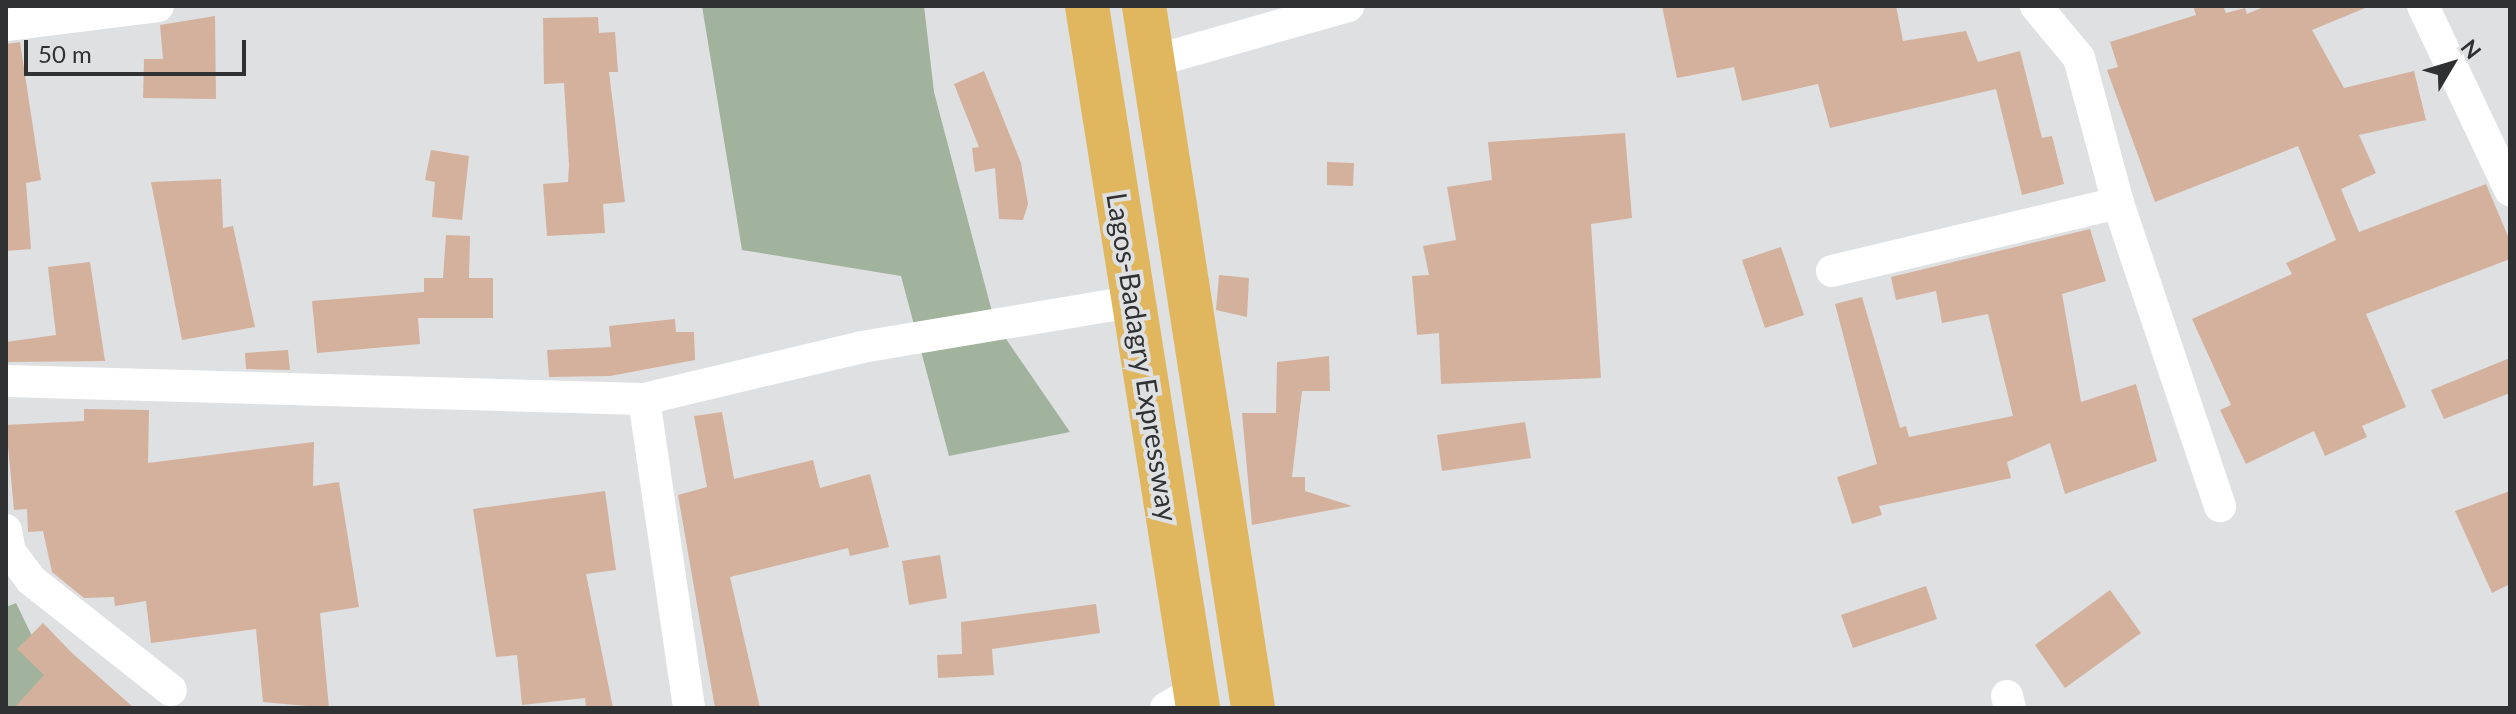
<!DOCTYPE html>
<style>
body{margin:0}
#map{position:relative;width:2516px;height:714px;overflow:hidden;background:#dee0e2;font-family:Lato,sans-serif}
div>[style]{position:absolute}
.green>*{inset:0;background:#a1b39c}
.building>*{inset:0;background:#d4b19c}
.minor>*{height:32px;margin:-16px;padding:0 16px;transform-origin:16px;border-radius:16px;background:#fff}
.trunk>*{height:44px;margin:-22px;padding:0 22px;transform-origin:22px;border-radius:22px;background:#e0b65e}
span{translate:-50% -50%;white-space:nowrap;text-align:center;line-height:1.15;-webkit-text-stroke:8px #dee0e2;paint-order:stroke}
.street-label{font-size:28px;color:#303132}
.frame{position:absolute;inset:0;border:8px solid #303132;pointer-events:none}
.north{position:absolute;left:2412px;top:24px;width:80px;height:80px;-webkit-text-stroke:6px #dee0e2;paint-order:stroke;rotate:52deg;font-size:22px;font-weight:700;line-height:32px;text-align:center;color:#303132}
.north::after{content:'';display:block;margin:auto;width:28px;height:36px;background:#303132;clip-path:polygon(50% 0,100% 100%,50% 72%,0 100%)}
.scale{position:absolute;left:24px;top:40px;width:222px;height:36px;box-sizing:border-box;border:4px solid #303132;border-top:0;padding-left:10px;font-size:24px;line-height:28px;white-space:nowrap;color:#303132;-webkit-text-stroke:6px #dee0e2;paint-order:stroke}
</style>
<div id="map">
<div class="green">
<div style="clip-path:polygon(702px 6px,924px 6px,934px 92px,995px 323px,1070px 432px,949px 456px,901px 276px,742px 250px)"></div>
<div style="clip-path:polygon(16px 603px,67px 708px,6px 708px,6px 607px)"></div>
</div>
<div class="building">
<div style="clip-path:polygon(1662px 6px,1896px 6px,1903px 41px,1966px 31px,1978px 62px,2020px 51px,2042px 138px,2052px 136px,2064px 184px,2022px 195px,1996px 89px,1830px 128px,1818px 84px,1742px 101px,1734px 67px,1677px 78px)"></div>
<div style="clip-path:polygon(2193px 6px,2223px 6px,2226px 13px,2245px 8px,2247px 14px,2266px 6px,2370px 6px,2312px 30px,2344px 88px,2414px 71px,2426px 120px,2359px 135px,2376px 173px,2341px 189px,2359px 232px,2486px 184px,2510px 241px,2510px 259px,2366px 314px,2406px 407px,2362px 426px,2367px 437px,2325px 456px,2314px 431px,2246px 464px,2220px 410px,2231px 405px,2192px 319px,2292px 274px,2286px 263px,2336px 240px,2298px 146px,2155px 202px,2107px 70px,2118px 67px,2110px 42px,2196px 15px)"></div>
<div style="clip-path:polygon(215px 16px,216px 99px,143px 98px,144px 59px,163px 59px,160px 25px)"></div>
<div style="clip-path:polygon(598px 17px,599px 33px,615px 32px,618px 72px,609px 72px,625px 202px,603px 204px,605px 233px,547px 236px,543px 184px,568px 182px,569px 165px,564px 83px,544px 84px,543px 18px)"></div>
<div style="clip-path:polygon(20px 42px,41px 180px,26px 183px,31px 249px,6px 251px,6px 44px)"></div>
<div style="clip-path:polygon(984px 71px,1021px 163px,1028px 204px,1023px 220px,999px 219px,995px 168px,975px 172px,972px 148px,979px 147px,954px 84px)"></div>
<div style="clip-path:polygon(1625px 133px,1632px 218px,1591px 224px,1601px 378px,1441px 384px,1439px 333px,1417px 335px,1412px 276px,1429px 275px,1423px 246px,1456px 240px,1447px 187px,1492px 180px,1488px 142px)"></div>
<div style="clip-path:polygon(431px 150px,469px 156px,462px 220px,432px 217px,435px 182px,425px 180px)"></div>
<div style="clip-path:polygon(1327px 162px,1354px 163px,1353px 186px,1327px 185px)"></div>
<div style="clip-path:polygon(221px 179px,223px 228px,233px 226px,255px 327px,182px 340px,151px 182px)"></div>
<div style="clip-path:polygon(2090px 229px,2106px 281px,2062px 294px,2081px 402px,2136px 384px,2157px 461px,2065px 494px,2050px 443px,2007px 462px,2011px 478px,1879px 506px,1882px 515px,1852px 524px,1837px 477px,1877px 464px,1835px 304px,1862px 297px,1900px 428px,1906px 426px,1909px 437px,2013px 416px,1988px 314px,1942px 323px,1936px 291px,1896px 300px,1891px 277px)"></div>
<div style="clip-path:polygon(446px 235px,470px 236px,469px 278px,493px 278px,493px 318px,418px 318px,420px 344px,317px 353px,312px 301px,424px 292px,424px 278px,443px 278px)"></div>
<div style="clip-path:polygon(1781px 247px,1804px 315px,1765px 328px,1742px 260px)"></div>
<div style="clip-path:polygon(90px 262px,105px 361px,6px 362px,6px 342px,56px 335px,48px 267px)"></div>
<div style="clip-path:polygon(1219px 275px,1249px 278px,1247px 317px,1216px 310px)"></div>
<div style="clip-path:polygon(675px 319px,676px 332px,694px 332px,695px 360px,610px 376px,549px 377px,547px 350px,611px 347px,609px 326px)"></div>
<div style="clip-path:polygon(288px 350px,290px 370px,246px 369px,245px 353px)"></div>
<div style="clip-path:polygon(1329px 356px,1330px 391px,1302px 391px,1292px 477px,1305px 477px,1305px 491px,1352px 506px,1252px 525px,1242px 413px,1276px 413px,1277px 362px)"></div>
<div style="clip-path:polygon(2510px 358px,2510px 393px,2444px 419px,2431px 390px)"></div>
<div style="clip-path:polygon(84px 409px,149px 410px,148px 463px,314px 442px,313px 486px,339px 482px,359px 607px,320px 613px,329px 708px,263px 702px,256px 629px,151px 643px,146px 601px,115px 606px,114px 597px,84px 598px,52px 572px,43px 531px,28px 532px,27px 509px,14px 510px,6px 425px,84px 421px)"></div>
<div style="clip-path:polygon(722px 412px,734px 479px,813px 460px,820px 488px,870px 474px,889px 547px,850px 556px,848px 548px,730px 577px,760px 708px,715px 708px,678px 495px,707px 487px,694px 416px)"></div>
<div style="clip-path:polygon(1525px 422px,1531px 458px,1442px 471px,1437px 435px)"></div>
<div style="clip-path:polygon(605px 491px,616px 570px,586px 574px,613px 708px,586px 708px,585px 698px,522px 705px,517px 655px,496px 657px,473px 509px)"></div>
<div style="clip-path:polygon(2510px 491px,2510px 584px,2492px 593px,2455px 511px)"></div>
<div style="clip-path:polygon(940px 555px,947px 598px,909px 605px,902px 561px)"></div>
<div style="clip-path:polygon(1926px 586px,1937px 619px,1853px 648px,1841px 615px)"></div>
<div style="clip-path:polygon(2110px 590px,2141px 633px,2065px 688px,2035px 645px)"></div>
<div style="clip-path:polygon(1096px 604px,1100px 633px,992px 649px,994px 675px,938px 678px,937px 655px,962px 654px,961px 622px)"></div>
<div style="clip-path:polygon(43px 623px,72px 653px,134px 708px,14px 708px,44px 675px,17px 649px)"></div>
</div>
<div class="minor">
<div style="left:2036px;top:6px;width:67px;rotate:50.4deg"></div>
<div style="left:2079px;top:58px;width:150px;rotate:74.9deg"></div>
<div style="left:2118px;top:203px;width:320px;rotate:71.4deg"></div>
<div style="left:2423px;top:6px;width:204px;rotate:64.7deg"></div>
<div style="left:6px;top:25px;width:153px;rotate:-7.1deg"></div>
<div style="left:1154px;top:61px;width:202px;rotate:-15.8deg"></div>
<div style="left:1832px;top:271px;width:294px;rotate:-13.4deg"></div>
<div style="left:6px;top:381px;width:638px;rotate:1.62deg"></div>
<div style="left:644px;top:399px;width:224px;rotate:-13.4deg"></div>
<div style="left:862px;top:347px;width:278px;rotate:-9.5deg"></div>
<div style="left:644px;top:399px;width:312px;rotate:81.7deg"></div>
<div style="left:6px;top:530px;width:22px;rotate:80deg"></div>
<div style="left:10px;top:552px;width:35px;rotate:53deg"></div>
<div style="left:31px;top:580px;width:178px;rotate:38.2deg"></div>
<div style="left:2007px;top:696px;width:12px;rotate:76deg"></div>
<div style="left:1166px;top:708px;width:34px;rotate:-30deg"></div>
</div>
<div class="trunk">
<div style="left:1087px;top:6px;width:711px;rotate:81.01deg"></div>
<div style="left:1144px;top:6px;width:710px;rotate:81.17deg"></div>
</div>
<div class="street-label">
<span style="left:1143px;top:357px;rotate:81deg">Lagos-Badagry Expressway</span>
</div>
<div class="frame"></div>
<div class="north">N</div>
<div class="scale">50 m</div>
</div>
